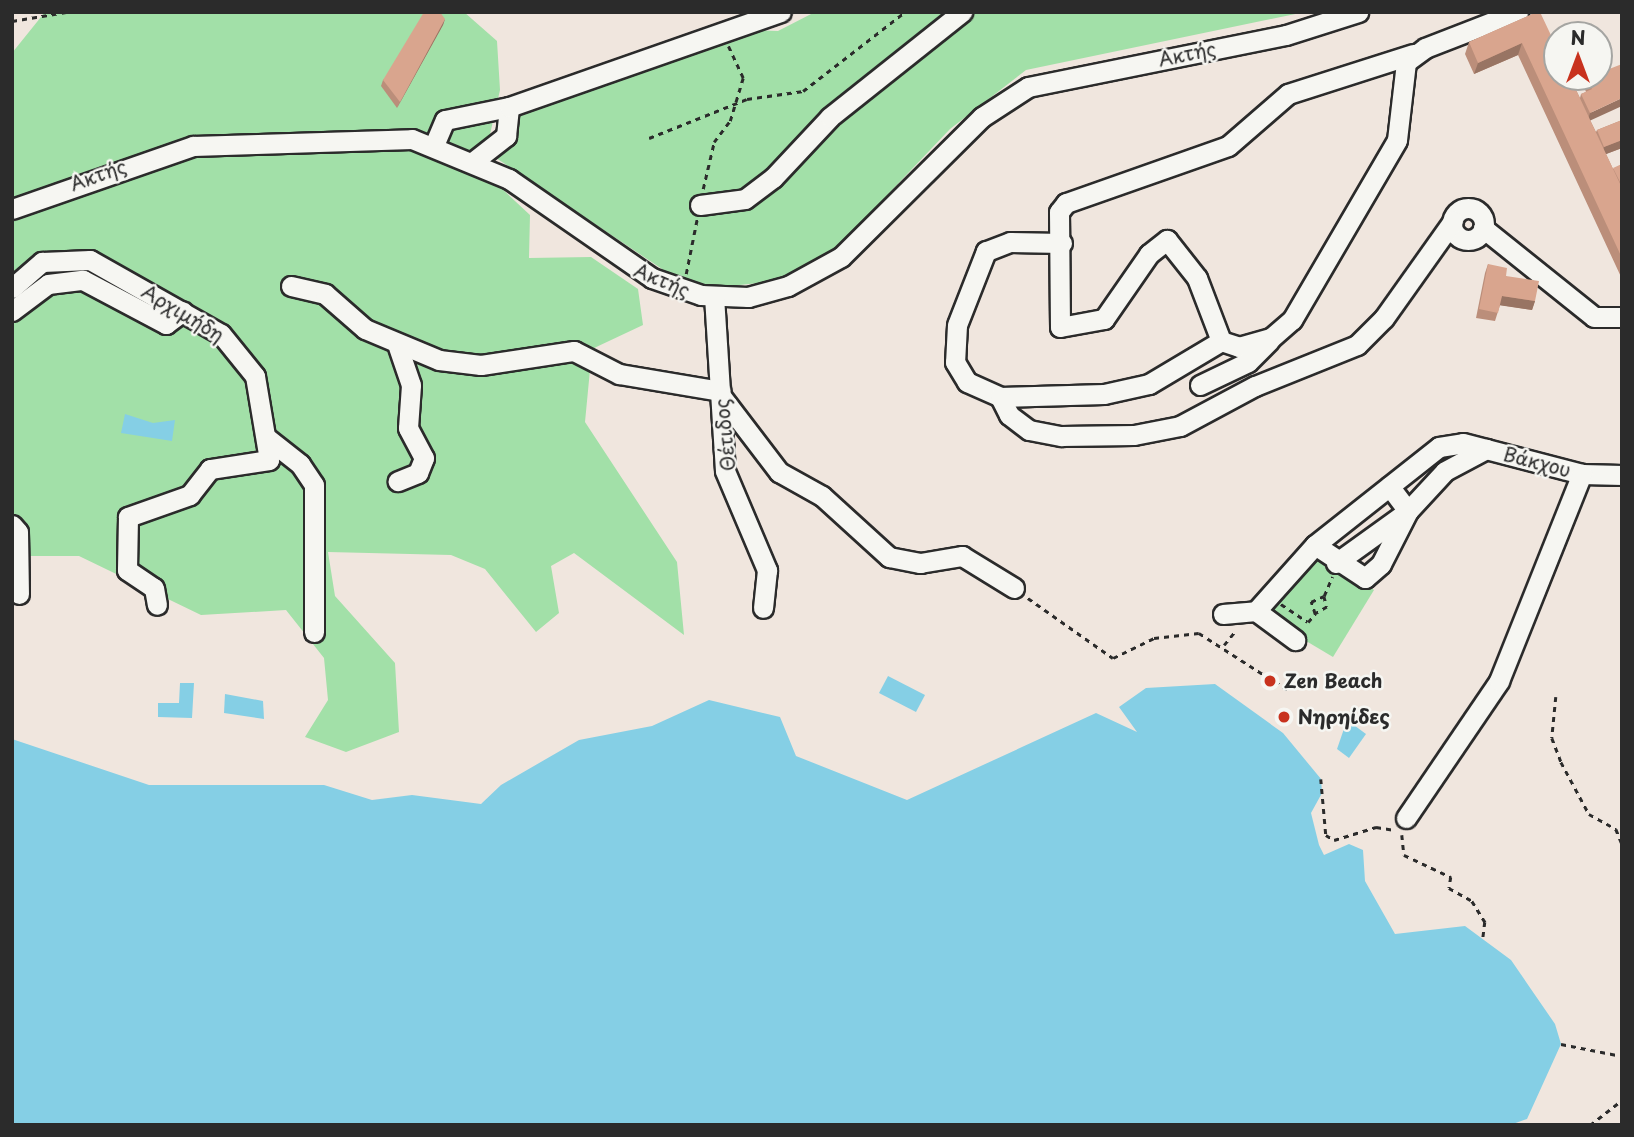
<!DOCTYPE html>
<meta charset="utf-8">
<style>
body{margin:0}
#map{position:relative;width:1634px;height:1137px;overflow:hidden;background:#f0e6de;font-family:"Playpen Sans",sans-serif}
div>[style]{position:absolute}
.green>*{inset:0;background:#a2e0a8}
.water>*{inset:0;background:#85cfe5}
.path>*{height:2.5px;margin-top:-1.25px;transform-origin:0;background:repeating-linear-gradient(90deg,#2b2b2b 0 5px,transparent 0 10px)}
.roads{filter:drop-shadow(2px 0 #2b2b2b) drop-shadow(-2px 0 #2b2b2b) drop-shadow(0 2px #2b2b2b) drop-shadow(0 -2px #2b2b2b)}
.minor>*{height:19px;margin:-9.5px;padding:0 9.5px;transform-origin:9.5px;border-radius:9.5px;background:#f6f6f2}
.minor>.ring{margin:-9.5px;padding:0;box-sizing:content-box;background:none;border:19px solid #f6f6f2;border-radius:50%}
.wall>*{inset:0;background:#bb8e7a}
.shaded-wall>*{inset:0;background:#987463}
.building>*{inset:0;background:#d9a58e}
.dots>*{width:19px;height:19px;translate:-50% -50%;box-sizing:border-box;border:4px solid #f6f6f2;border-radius:50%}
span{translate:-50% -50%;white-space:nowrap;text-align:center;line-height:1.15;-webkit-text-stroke:5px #f6f6f2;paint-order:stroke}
.street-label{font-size:19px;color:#2b2b2b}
.poi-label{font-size:19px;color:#2b2b2b;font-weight:700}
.left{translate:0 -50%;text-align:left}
.frame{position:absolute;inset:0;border:14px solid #2b2b2b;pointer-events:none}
.north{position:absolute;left:1543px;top:21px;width:70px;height:70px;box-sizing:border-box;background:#f6f6f2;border:2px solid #a5a5a2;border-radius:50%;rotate:0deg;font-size:19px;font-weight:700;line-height:28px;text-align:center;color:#2b2b2b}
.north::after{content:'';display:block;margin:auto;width:24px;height:32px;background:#c8321e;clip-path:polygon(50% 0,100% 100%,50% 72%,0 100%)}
</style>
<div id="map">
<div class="green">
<div style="clip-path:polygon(45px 12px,464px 12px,497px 41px,500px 90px,482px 170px,530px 215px,529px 258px,591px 257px,638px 289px,643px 325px,592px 349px,585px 422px,677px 562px,684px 635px,574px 553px,551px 566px,559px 613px,536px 632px,485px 569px,451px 555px,328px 552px,335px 596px,395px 663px,399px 732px,346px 752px,305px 737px,328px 700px,324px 658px,286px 610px,201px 615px,79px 556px,12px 556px,12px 53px)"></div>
<div style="clip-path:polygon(815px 12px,1305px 12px,1026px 70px,950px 129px,834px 251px,778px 281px,720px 287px,677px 279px,493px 156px,515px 139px,521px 111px,752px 30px,778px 31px)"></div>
<div style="clip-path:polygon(1312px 551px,1374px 590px,1333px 657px,1266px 617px)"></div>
</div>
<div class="water">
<div style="clip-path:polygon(125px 414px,153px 423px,175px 420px,172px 441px,121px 433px)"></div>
<div style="clip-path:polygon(888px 676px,925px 695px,916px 712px,879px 693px)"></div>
<div style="clip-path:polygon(180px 683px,194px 683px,192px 718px,158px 717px,158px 703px,179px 703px)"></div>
<div style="clip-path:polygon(1215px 684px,1283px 733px,1321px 779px,1322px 793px,1311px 813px,1319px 845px,1324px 855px,1349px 844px,1363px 850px,1365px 881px,1395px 934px,1465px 926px,1511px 960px,1555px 1024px,1561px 1044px,1527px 1119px,1510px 1125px,12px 1125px,12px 739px,149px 785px,324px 785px,372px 800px,412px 795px,481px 804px,501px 785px,579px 740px,652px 726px,709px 700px,780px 717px,796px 756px,907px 800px,1096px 713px,1137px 732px,1119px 707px,1146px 688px)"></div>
<div style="clip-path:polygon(225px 694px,263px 701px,264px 719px,224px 713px)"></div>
<div style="clip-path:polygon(1347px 720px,1366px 734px,1349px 758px,1337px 749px)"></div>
</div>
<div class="path">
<div style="left:12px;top:21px;width:55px;rotate:-9.5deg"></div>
<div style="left:649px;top:138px;width:105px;rotate:-21.7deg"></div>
<div style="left:747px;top:99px;width:57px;rotate:-8.1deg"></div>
<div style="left:803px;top:91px;width:129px;rotate:-37.8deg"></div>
<div style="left:703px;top:189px;width:48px;rotate:-76.8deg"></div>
<div style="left:714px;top:142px;width:26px;rotate:-53deg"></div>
<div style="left:730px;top:121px;width:45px;rotate:-73.2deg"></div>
<div style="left:743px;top:78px;width:35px;rotate:-115deg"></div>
<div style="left:686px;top:274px;width:56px;rotate:-78.7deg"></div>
<div style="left:1324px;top:596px;width:11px;rotate:75deg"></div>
<div style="left:1327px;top:607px;width:14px;rotate:150deg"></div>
<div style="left:1315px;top:614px;width:13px;rotate:-108deg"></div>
<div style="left:1311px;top:602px;width:14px;rotate:-25deg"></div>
<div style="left:1324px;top:596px;width:21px;rotate:-67deg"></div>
<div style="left:1028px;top:598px;width:104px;rotate:35.2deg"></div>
<div style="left:1113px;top:658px;width:46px;rotate:-26deg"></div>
<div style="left:1154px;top:638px;width:45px;rotate:-6.3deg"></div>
<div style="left:1199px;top:633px;width:109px;rotate:32.7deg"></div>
<div style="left:1281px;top:604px;width:32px;rotate:34deg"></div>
<div style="left:1308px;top:622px;width:11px;rotate:-49deg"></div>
<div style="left:1224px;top:645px;width:19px;rotate:-51deg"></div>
<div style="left:1556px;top:697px;width:41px;rotate:95.6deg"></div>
<div style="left:1552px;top:738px;width:26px;rotate:69deg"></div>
<div style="left:1561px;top:762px;width:59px;rotate:61.7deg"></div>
<div style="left:1589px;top:814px;width:31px;rotate:29deg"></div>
<div style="left:1616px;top:829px;width:16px;rotate:68deg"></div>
<div style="left:1321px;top:779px;width:56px;rotate:84.9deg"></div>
<div style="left:1326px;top:835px;width:9px;rotate:32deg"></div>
<div style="left:1334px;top:840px;width:44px;rotate:-17.2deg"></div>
<div style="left:1376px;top:827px;width:19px;rotate:9deg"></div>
<div style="left:1402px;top:835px;width:20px;rotate:84deg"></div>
<div style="left:1404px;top:855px;width:52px;rotate:25.1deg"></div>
<div style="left:1451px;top:877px;width:11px;rotate:100deg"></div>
<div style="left:1449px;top:888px;width:26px;rotate:29deg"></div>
<div style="left:1472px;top:901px;width:25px;rotate:58deg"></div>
<div style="left:1485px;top:922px;width:17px;rotate:97deg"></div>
<div style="left:1561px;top:1044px;width:62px;rotate:11.1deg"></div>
<div style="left:1590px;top:1125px;width:41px;rotate:-38deg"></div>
</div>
<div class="roads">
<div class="minor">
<div style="left:1413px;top:54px;width:131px;rotate:162.3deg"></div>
<div style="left:1288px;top:94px;width:79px;rotate:139.1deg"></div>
<div style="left:1228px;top:146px;width:172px;rotate:160.6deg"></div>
<div style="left:1066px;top:203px;width:11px;rotate:128deg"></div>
<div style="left:1059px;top:212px;width:115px;rotate:89.5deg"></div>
<div style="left:1060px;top:327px;width:45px;rotate:-10.3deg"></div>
<div style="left:1104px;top:319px;width:79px;rotate:-55.3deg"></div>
<div style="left:1149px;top:254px;width:23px;rotate:-38deg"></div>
<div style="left:1167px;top:240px;width:48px;rotate:51.7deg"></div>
<div style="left:1197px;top:278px;width:67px;rotate:69.1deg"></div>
<div style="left:1221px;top:341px;width:19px;rotate:18deg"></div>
<div style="left:1239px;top:347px;width:33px;rotate:-16deg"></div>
<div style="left:1271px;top:338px;width:28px;rotate:-41deg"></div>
<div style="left:1292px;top:320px;width:208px;rotate:-59.7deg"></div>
<div style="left:1397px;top:140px;width:79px;rotate:-83.4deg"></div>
<div style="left:1406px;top:62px;width:24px;rotate:-36deg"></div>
<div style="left:1425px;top:48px;width:100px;rotate:-21.2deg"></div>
<div style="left:435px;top:143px;width:25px;rotate:-67deg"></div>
<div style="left:445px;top:120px;width:65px;rotate:-11.5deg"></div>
<div style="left:474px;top:161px;width:41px;rotate:-38deg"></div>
<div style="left:506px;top:136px;width:29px;rotate:-84deg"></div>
<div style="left:509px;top:107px;width:288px;rotate:-19.3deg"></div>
<div style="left:700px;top:205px;width:45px;rotate:-7.6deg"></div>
<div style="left:745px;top:199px;width:35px;rotate:-37deg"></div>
<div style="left:773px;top:178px;width:83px;rotate:-46.9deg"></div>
<div style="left:830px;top:117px;width:169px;rotate:-38.5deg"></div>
<div class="ring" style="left:1452px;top:208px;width:13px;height:13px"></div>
<div style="left:12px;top:209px;width:192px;rotate:-19.2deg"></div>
<div style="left:193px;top:146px;width:219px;rotate:-1.8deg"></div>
<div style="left:412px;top:139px;width:105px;rotate:22.4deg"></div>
<div style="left:509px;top:179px;width:174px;rotate:34.7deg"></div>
<div style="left:652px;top:278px;width:52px;rotate:19.1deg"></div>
<div style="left:701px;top:295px;width:47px;rotate:2.4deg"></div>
<div style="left:748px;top:297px;width:41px;rotate:-15.4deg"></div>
<div style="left:788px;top:286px;width:60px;rotate:-28.7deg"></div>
<div style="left:841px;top:257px;width:199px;rotate:-44.8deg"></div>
<div style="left:982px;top:117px;width:55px;rotate:-33.1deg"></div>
<div style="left:1028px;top:87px;width:263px;rotate:-11.4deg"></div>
<div style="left:1286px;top:35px;width:76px;rotate:-17.7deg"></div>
<div style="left:1483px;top:228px;width:142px;rotate:38.7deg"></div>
<div style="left:1594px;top:317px;width:28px"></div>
<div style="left:1062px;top:243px;width:52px;rotate:-178.9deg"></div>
<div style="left:1010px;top:242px;width:26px;rotate:159deg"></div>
<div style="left:986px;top:251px;width:79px;rotate:111.4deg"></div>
<div style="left:957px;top:325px;width:37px;rotate:93deg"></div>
<div style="left:955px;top:362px;width:23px;rotate:59deg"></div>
<div style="left:967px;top:382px;width:36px;rotate:24deg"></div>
<div style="left:1000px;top:397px;width:104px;rotate:-1.7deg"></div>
<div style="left:1104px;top:394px;width:46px;rotate:-12.5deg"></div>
<div style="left:1149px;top:384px;width:84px;rotate:-30.8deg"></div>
<div style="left:291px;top:286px;width:35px;rotate:13deg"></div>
<div style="left:325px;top:294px;width:53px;rotate:41.2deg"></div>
<div style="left:365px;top:329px;width:80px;rotate:22.7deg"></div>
<div style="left:439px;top:360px;width:42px;rotate:6.8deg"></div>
<div style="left:481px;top:365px;width:94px;rotate:-8.6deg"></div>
<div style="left:574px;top:351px;width:51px;rotate:27.1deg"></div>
<div style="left:619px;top:374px;width:103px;rotate:9.5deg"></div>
<div style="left:12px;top:288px;width:40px;rotate:-41deg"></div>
<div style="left:42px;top:262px;width:48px;rotate:-2.4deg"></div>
<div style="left:90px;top:260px;width:150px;rotate:29.5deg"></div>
<div style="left:221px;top:334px;width:54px;rotate:51deg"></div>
<div style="left:255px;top:376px;width:85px;rotate:80.5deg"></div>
<div style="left:269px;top:460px;width:60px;rotate:171.3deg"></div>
<div style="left:210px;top:469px;width:33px;rotate:128deg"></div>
<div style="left:190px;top:495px;width:66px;rotate:160.5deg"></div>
<div style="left:128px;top:517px;width:53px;rotate:91.1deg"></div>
<div style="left:127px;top:570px;width:32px;rotate:34deg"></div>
<div style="left:154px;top:588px;width:17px;rotate:80deg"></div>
<div style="left:714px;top:296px;width:175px;rotate:86.4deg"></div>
<div style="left:725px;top:471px;width:108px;rotate:67deg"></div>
<div style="left:767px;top:570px;width:38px;rotate:96deg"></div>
<div style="left:12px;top:311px;width:45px;rotate:-36.9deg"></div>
<div style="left:48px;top:284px;width:35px;rotate:-7deg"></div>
<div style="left:83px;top:280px;width:94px;rotate:27.9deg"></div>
<div style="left:166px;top:324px;width:21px;rotate:-37deg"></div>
<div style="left:398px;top:347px;width:40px;rotate:71.1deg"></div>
<div style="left:411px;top:385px;width:43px;rotate:94deg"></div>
<div style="left:408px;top:428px;width:34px;rotate:62deg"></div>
<div style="left:424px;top:458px;width:16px;rotate:112deg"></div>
<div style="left:418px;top:473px;width:22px;rotate:158deg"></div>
<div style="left:1200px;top:385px;width:53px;rotate:-25.6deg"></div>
<div style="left:1248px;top:362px;width:30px;rotate:-45deg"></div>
<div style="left:721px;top:396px;width:96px;rotate:52.7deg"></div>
<div style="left:779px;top:472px;width:49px;rotate:29.2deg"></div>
<div style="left:822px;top:496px;width:91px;rotate:42.3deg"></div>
<div style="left:889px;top:557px;width:32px;rotate:11deg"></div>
<div style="left:920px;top:563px;width:43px;rotate:-9.5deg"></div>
<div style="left:962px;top:556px;width:61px;rotate:31.6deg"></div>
<div style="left:1000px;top:397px;width:20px;rotate:63deg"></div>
<div style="left:1009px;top:415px;width:25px;rotate:37deg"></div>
<div style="left:1029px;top:430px;width:33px;rotate:11deg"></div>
<div style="left:1061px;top:436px;width:73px;rotate:-0.8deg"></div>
<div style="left:1134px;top:435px;width:47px;rotate:-11.1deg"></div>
<div style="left:1180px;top:426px;width:85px;rotate:-28.1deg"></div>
<div style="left:1255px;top:386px;width:110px;rotate:-21.9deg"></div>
<div style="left:1357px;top:345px;width:38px;rotate:-45deg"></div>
<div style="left:1384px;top:318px;width:119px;rotate:-54.6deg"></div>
<div style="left:267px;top:438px;width:42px;rotate:38.2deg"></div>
<div style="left:300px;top:464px;width:25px;rotate:56deg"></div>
<div style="left:314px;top:485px;width:147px;rotate:90deg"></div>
<div style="left:12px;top:525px;width:9px;rotate:49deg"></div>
<div style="left:18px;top:532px;width:62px;rotate:89.1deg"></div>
<div style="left:1315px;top:545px;width:60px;rotate:33.4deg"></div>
<div style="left:1365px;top:578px;width:21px;rotate:-41deg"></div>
<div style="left:1381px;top:564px;width:59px;rotate:-63deg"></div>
<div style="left:1408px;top:511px;width:54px;rotate:-47.2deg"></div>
<div style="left:1445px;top:471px;width:47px;rotate:-28.2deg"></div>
<div style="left:1336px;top:563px;width:89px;rotate:-35.8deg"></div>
<div style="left:1408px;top:511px;width:31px;rotate:-127deg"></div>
<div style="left:1256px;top:611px;width:49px;rotate:36.6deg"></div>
<div style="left:1223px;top:614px;width:33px;rotate:-5deg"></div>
<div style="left:1256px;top:611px;width:89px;rotate:-48.2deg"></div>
<div style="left:1315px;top:545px;width:158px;rotate:-38.3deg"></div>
<div style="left:1439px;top:447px;width:24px;rotate:-9deg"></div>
<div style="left:1463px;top:443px;width:123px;rotate:14.6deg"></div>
<div style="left:1582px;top:474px;width:40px;rotate:1.4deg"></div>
<div style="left:1406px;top:818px;width:166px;rotate:-55.8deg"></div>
<div style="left:1499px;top:681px;width:223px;rotate:-68.2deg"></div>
</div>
</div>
<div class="wall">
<div style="clip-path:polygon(1537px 12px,1580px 98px,1581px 94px,1586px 92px,1584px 87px,1587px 78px,1599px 77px,1590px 120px,1596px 132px,1597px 130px,1622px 120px,1622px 148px,1606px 154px,1613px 169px,1622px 164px,1622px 279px,1518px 55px,1474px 74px,1465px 54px,1469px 42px)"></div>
<div style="clip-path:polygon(445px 19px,443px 25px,397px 108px,381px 86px,383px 80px)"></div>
<div style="clip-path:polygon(1488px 264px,1506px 276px,1535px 301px,1532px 310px,1500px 305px,1495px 321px,1476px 318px,1485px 273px)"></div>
</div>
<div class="shaded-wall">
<div style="clip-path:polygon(445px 19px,443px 25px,397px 108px,400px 102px)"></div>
<div style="clip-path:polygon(1522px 43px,1518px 55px,1474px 74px,1478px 63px)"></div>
<div style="clip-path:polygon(1622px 98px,1622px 106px,1587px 122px,1590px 113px)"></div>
<div style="clip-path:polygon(1622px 140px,1622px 148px,1601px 156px,1604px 147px)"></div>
<div style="clip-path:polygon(1502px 296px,1535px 301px,1532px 310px,1498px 305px)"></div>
</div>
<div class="building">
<div style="clip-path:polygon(424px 12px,440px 12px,445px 19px,400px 102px,383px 80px)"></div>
<div style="clip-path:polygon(1537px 12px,1540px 12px,1557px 48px,1557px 77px,1570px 77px,1622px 188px,1622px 258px,1522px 43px,1478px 63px,1469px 42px)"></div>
<div style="clip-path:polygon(1622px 64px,1622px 98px,1590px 113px,1581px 94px,1592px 89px,1587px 78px,1599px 77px,1599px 73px)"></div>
<div style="clip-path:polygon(1622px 120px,1622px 140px,1604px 147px,1597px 130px)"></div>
<div style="clip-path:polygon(1622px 164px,1622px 186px,1613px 168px)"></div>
<div style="clip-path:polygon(1488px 264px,1507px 268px,1506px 276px,1539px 281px,1535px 301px,1502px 296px,1498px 313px,1479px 309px)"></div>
</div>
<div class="dots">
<div style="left:1270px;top:681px;background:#c8321e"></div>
<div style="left:1284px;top:717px;background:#c8321e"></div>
</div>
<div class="street-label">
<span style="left:1187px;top:54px;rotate:-11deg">Ακτής</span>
<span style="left:98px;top:175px;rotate:-19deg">Ακτής</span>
<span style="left:662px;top:280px;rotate:23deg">Ακτής</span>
<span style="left:183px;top:313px;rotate:31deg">Αρχιμήδη</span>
<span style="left:725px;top:435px;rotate:-95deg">Θέτιδος</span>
<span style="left:1537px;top:462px;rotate:15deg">Βάκχου</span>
</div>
<div class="poi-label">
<span class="left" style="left:1284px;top:681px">Zen Beach</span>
<span class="left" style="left:1298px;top:717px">Νηρηίδες</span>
</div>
<div class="frame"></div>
<div class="north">N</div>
</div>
